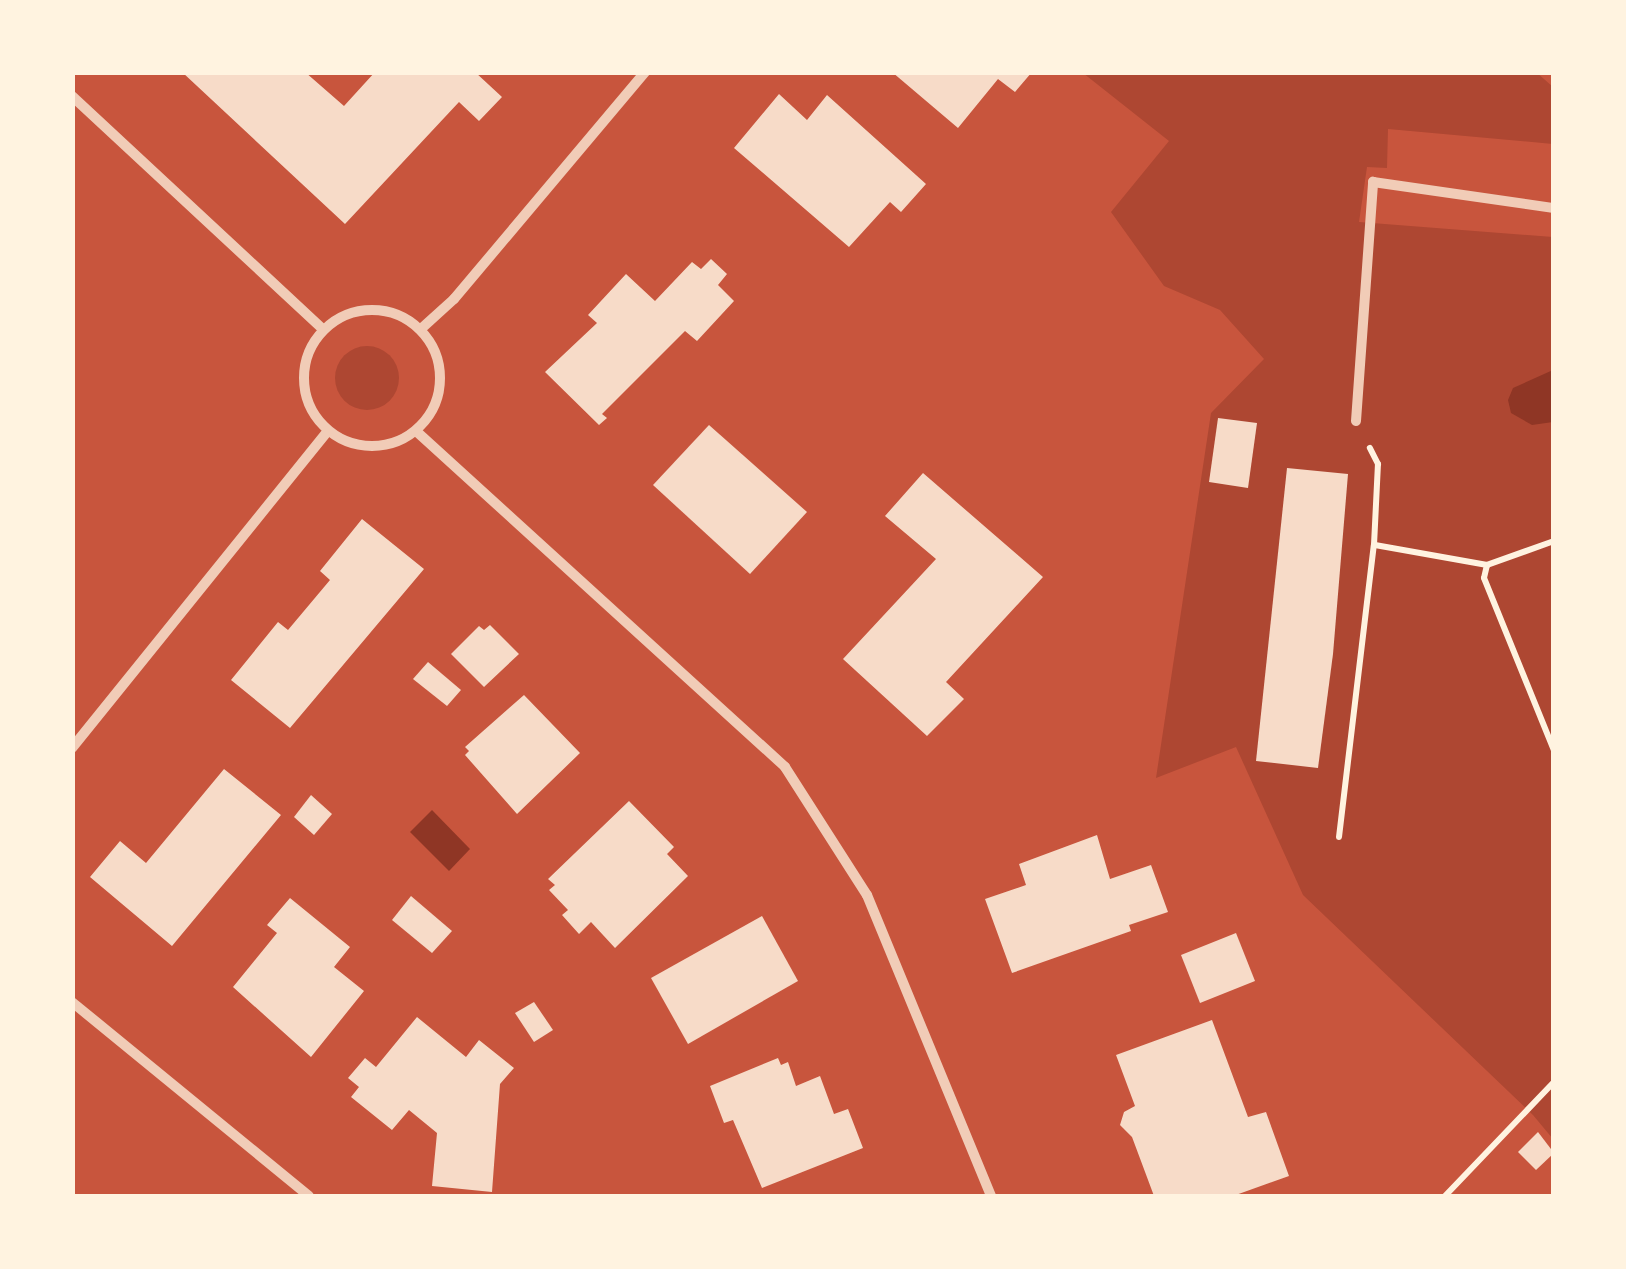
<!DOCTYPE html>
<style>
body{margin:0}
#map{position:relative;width:1626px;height:1269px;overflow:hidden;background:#c8553d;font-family:"Asap Condensed",sans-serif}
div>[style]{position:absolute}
.green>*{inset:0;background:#ae4732}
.round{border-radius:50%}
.water>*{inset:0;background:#8f3625}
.building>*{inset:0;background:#f7dbc8}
.path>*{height:6px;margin:-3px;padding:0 3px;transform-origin:3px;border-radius:3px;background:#fff3e0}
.minor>*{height:10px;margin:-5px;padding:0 5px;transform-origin:5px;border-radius:5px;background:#f1ccb7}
.minor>.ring{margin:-5px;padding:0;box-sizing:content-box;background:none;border:10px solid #f1ccb7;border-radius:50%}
span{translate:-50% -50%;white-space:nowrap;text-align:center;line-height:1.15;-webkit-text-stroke:10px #fff3e0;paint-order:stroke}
.frame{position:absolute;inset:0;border:75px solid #fff3e0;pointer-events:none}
</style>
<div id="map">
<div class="green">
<div style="clip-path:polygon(1536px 72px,1553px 87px,1553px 144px,1388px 129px,1387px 168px,1367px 167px,1359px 222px,1553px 237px,1553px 1139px,1533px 1115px,1303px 895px,1236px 747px,1156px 778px,1211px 413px,1264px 359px,1220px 310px,1164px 286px,1111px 212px,1169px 141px,1083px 73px)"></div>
<div class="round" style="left:335px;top:346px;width:64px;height:64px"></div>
</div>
<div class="water">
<div style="clip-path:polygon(1553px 370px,1553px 422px,1532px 425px,1511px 413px,1508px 400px,1513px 388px)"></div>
<div style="clip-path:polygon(432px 810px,470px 849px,449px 871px,410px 832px)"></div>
</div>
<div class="building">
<div style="clip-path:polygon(182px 72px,305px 72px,344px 106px,375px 72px,475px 72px,502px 97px,479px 121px,459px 102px,345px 224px)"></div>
<div style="clip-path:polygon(892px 72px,1032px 72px,1015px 92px,998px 79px,958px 128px)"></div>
<div style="clip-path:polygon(779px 94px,807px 120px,827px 95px,926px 184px,901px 212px,890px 202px,849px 247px,734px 148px)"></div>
<div style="clip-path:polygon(711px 259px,727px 274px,718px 285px,734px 301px,697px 341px,685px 331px,602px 414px,607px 418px,599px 425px,545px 372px,597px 323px,588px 315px,626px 274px,655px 301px,692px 262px,701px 269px)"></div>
<div style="clip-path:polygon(1218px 418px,1257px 423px,1248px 488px,1209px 482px)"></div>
<div style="clip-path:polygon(709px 425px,807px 512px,750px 574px,653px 485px)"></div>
<div style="clip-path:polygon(1287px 468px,1348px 474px,1333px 654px,1318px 768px,1256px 761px)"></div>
<div style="clip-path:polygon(923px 473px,1043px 577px,946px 682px,964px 699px,927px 736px,843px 659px,936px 559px,885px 516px)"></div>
<div style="clip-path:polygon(362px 519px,424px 569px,290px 728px,231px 680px,278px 622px,288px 630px,330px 580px,320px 571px)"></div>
<div style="clip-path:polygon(490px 625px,519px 654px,484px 687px,451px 654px,479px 626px,484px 630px)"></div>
<div style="clip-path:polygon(428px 662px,461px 690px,447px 706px,413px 679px)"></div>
<div style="clip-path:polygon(524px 695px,580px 753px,517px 814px,465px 755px,469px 751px,465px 747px)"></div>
<div style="clip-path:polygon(224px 769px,281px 815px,172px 946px,90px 877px,120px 841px,146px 863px)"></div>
<div style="clip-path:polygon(311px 795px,332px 814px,314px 835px,294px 817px)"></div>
<div style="clip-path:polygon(629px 801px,674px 847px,667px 854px,688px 876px,615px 948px,591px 922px,579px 934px,562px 915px,568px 910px,549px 890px,555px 885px,548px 879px)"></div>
<div style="clip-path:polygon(1097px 835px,1110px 879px,1151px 865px,1168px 912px,1129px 925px,1131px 931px,1012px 973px,985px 899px,1026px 885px,1019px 864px)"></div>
<div style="clip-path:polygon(411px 896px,452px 931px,432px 953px,392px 920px)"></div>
<div style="clip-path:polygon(290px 898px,350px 947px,334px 967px,364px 991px,311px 1057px,233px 987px,277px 933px,267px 925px)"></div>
<div style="clip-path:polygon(762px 916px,798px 981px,688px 1044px,651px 978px)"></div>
<div style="clip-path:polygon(1236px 933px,1255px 981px,1200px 1003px,1181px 955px)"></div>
<div style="clip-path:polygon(534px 1002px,553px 1030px,534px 1042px,515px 1013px)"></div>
<div style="clip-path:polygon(417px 1017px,466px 1057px,479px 1040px,514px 1068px,500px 1084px,492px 1192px,432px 1186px,437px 1133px,409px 1110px,392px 1130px,351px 1097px,359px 1087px,348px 1078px,365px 1058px,376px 1067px)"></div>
<div style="clip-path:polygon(1212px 1020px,1248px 1117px,1266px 1112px,1289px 1176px,1233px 1196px,1154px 1196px,1132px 1137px,1120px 1125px,1124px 1112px,1135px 1106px,1116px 1055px)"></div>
<div style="clip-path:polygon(778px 1058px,781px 1065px,788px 1062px,796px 1086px,820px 1076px,834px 1114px,848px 1109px,863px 1148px,762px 1188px,733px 1120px,724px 1123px,710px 1086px)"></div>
<div style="clip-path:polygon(1538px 1132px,1554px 1153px,1536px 1170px,1518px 1152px)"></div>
</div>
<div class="path">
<div style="left:1554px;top:541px;width:71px;rotate:160.3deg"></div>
<div style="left:1487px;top:565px;width:13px;rotate:103deg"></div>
<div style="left:1484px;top:578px;width:186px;rotate:67.9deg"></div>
<div style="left:1375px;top:545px;width:114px;rotate:10.1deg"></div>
<div style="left:1339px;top:837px;width:294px;rotate:-83.2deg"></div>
<div style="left:1374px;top:545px;width:81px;rotate:-87.2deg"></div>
<div style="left:1378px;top:464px;width:18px;rotate:-117deg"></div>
<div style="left:1445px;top:1196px;width:158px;rotate:-46.3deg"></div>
</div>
<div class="minor">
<div style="left:72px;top:96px;width:342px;rotate:42.9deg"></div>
<div class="ring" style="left:304px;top:310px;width:126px;height:126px"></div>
<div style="left:422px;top:328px;width:43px;rotate:-42.2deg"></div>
<div style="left:454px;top:299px;width:297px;rotate:-49.9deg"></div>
<div style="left:1356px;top:421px;width:240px;rotate:-85.9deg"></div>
<div style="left:1373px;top:182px;width:183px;rotate:8.2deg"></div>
<div style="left:416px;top:431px;width:499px;rotate:42.3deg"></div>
<div style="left:785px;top:767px;width:152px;rotate:57.4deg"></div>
<div style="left:867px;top:895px;width:326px;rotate:67.6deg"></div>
<div style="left:72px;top:748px;width:407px;rotate:-51.1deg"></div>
<div style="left:72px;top:1002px;width:306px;rotate:39.3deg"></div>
</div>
<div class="frame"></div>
</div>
